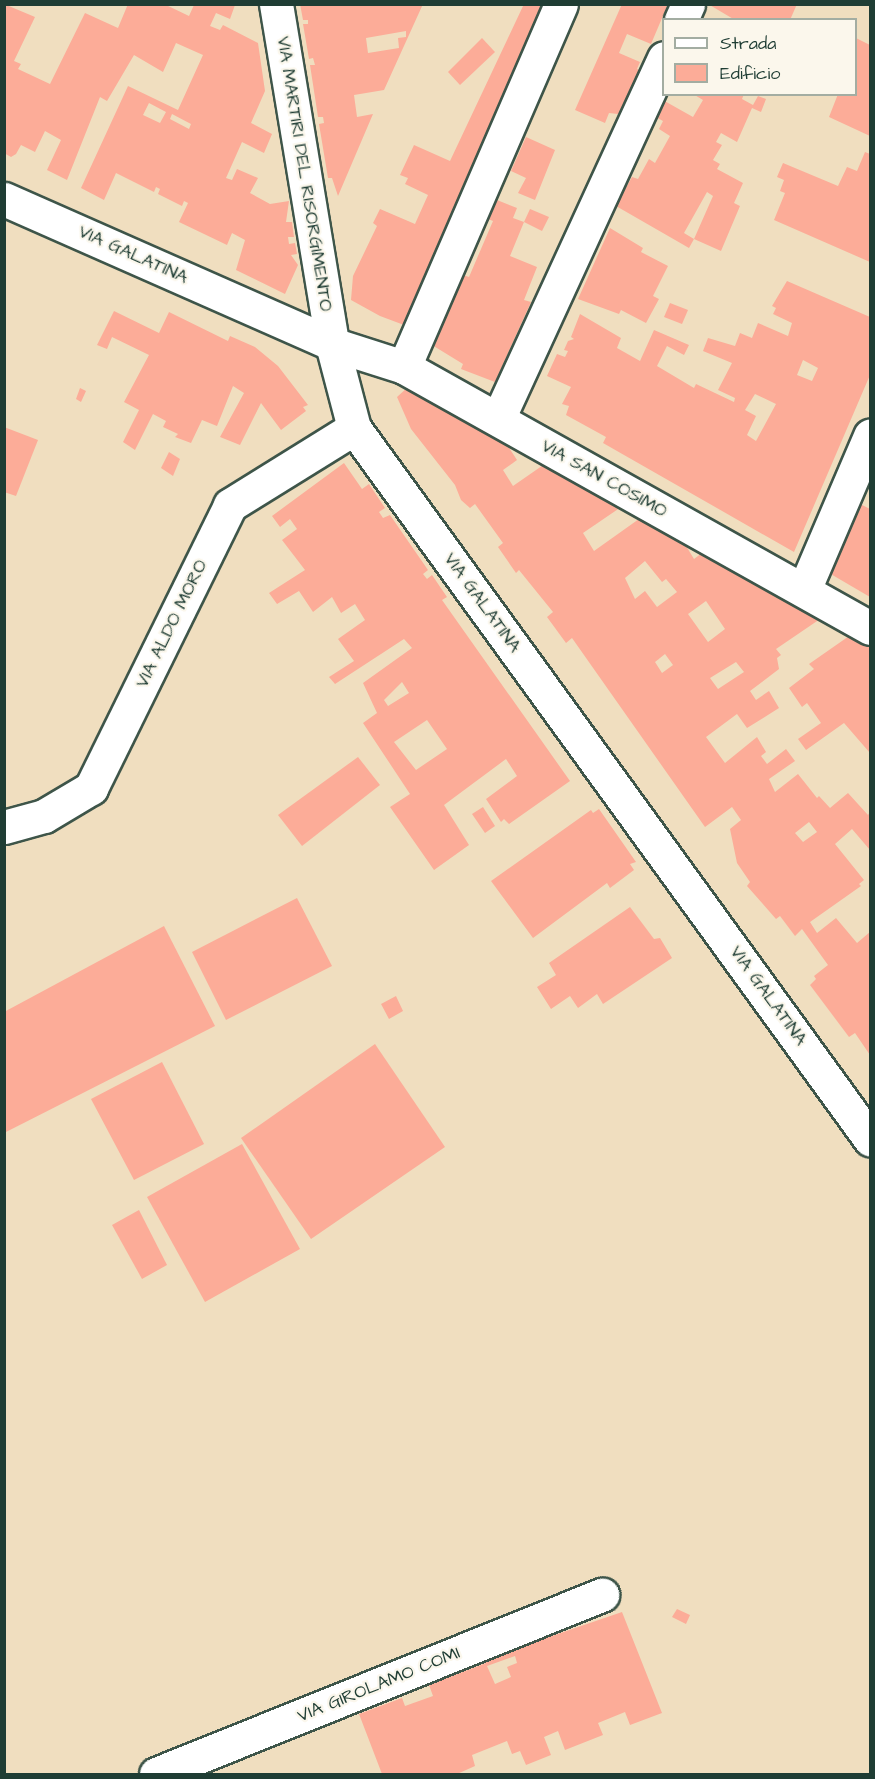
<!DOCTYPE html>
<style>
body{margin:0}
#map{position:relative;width:875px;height:1779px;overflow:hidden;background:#f0debf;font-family:"Architects Daughter",sans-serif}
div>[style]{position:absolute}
.building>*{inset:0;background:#fcac98}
.roads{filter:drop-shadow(2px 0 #3e5549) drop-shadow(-2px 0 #3e5549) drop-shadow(0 2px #3e5549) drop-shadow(0 -2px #3e5549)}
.minor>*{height:33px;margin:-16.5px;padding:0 16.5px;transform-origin:16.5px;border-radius:16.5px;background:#fff}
.tertiary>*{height:33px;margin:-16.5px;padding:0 16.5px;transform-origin:16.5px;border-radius:16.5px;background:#fff}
span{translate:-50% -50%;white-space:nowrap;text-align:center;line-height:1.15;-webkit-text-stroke:4.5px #fbf7ec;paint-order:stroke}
.street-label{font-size:18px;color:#1f3d34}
.frame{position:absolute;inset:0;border:6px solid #1f3d34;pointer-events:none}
.legend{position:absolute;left:662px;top:18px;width:195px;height:78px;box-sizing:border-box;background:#fbf7ec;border:2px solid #a3ada2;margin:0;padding:8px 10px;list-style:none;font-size:18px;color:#1f3d34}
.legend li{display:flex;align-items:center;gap:12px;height:30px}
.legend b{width:30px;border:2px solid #a3ada2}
</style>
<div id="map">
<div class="building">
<div style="clip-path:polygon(evenodd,4px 4px,35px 17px,14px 61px,21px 64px,18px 69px,50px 84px,85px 13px,118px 28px,128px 4px,164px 4px,189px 16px,194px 5px,235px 5px,230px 19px,216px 13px,210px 26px,220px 30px,223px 25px,258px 43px,265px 91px,251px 123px,272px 134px,264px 153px,242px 142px,226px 178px,232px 180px,237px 169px,258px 178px,250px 193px,270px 204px,289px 201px,286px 222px,292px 222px,294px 237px,288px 237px,289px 244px,295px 243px,297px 254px,291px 255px,298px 265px,285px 294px,236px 270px,245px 240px,232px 233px,227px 245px,179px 222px,188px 203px,184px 201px,182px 206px,158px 194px,160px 189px,156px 187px,154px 192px,116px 173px,104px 200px,81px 188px,128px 86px,178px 110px,203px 55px,176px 43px,163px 72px,134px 55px,107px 101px,100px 97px,67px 180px,47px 170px,61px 140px,45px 131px,35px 152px,21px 145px,16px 154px,11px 157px,4px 153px,4px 4px,149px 103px,166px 112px,160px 123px,143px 115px,149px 103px,4px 4px,172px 114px,191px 124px,189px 129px,170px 119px,172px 114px)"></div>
<div style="clip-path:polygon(evenodd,300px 4px,423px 4px,384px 90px,354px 95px,357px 117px,373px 114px,338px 196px,332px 178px,328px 178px,319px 124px,324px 123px,323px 117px,318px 117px,310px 65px,315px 65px,313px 58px,309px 59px,303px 24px,308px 24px,308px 20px,303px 20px,300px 4px,406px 31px,406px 37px,398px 38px,399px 48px,368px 53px,366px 38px,406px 31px)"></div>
<div style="clip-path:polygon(524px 4px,558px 4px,430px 283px,423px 279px,404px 325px,380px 316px,351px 300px,353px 276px,377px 226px,373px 223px,380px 209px,415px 224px,428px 195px,405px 184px,408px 178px,400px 175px,414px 145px,450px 161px)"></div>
<div style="clip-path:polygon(622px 4px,668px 4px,651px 44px,627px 34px,619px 53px,640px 62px,637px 69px,641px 71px,618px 114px,609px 113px,605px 123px,575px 110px)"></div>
<div style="clip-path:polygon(708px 4px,797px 4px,790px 20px,735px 20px)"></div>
<div style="clip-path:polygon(482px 38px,495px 52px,460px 85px,448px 72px)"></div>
<div style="clip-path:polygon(856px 38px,870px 45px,870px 136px,829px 117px,838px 94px,856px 94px)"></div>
<div style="clip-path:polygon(693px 94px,744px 94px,742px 99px,753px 105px,758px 96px,766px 99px,761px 112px,752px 108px,737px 142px,721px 133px,716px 142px,722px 145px,713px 160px,720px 164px,717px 169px,743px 183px,734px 203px,740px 206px,721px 251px,694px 239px,713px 196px,707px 192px,684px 233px,694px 239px,689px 248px,616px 206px,632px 177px,638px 179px,649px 159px,655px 163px,670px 136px,659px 129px,663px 121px,652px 115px,661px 99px,693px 117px,703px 100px)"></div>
<div style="clip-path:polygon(526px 137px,555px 150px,535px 200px,518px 193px,526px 178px,511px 171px)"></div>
<div style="clip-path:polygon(865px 152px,870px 154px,870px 262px,774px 220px,785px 193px,780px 191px,784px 180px,777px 177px,783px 163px,838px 186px,847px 167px,857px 171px)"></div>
<div style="clip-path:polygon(497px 200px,517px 208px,513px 218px,524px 222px,510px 256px,537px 267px,524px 300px,531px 302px,495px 382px,461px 369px,463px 364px,432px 345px,463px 275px,469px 277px,493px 221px,488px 219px)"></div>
<div style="clip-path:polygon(530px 209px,549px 217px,542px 231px,524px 222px)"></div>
<div style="clip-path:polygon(610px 228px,643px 248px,641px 252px,668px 266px,653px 296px,659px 299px,646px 323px,621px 310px,619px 314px,578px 299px)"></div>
<div style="clip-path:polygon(evenodd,787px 281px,870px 317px,870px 375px,794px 552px,603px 443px,606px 437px,566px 415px,569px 406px,562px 404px,571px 387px,547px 376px,557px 354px,565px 357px,568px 351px,564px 350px,568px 341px,574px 339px,571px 337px,580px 314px,621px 338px,617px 348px,640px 361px,654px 330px,689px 345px,684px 355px,667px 346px,657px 366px,694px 388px,696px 384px,734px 402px,735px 398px,718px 390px,732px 363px,703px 351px,708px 338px,735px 346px,740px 333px,752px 338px,758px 323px,788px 336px,792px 323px,773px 314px,776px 308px,772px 306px,787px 281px,803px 360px,818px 368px,812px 381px,797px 375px,803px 360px,787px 281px,755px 394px,776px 404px,756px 441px,747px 435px,756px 416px,745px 410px,755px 394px)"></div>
<div style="clip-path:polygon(670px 303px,688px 310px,682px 324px,664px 317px)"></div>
<div style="clip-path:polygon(114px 311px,159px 333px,169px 312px,228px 341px,230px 336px,255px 347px,278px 366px,308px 405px,303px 407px,306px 411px,281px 430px,261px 403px,240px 445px,220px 437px,244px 393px,233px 386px,217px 426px,202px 420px,191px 443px,175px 437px,178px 434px,163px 427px,166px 421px,153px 414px,135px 450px,123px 442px,139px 410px,124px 402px,149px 355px,112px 337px,107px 349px,97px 345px)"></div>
<div style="clip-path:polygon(evenodd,408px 387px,434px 398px,442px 410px,472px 418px,478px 429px,485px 424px,495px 437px,500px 434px,517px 460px,503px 470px,513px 486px,549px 461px,627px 503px,583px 533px,594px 551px,646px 514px,667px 527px,675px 539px,680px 536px,694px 559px,706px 550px,823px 617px,776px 649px,781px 655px,777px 658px,779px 669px,750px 691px,756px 700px,769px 691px,779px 708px,747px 728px,737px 714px,706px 737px,725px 763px,757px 737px,766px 752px,761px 756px,767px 764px,786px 749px,795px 761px,769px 779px,775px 792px,798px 774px,817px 798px,819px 796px,830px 808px,848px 793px,868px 815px,870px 812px,870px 850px,852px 829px,835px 844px,864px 880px,859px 884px,861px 886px,810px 922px,817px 933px,836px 918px,857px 943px,870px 932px,870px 1055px,855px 1033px,849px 1037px,810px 985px,816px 979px,814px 976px,828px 965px,802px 929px,795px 936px,780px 916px,776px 919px,747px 886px,750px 882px,737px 863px,730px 829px,741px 820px,732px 807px,705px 827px,572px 638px,566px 643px,547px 617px,553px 612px,519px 570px,516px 573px,498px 547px,503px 543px,475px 504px,470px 508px,461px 500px,455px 485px,411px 429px,397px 397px,408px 387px,645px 561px,662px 582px,666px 579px,677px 592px,657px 607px,645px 591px,635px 599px,625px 578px,645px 561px,408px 387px,706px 601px,725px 629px,708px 642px,688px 614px,706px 601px,408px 387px,665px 654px,673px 665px,662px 673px,655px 662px,665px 654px,408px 387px,736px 662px,744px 672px,718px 689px,710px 678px,736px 662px,408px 387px,809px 822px,817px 832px,803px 842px,795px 833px,809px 822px)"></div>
<div style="clip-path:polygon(80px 388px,86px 391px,81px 402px,76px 399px)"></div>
<div style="clip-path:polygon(4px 427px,38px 440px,16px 496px,4px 492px)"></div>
<div style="clip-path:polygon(169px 452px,180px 459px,173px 476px,161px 468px)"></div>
<div style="clip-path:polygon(evenodd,344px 463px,362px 489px,369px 484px,385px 508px,379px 512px,383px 518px,390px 515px,428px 570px,423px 574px,427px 579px,432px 575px,447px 597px,442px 600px,570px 781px,509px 824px,504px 819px,501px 822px,486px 799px,517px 776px,506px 759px,444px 805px,469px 845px,434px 870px,390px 807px,410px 794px,363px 723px,377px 713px,363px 683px,412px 648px,404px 639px,335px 684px,329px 677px,354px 661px,338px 639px,365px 620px,355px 604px,341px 613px,332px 597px,313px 612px,299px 591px,277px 604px,269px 593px,305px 570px,282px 540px,297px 529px,290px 519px,280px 527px,272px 516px,344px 463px,402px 682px,409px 693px,388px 706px,384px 700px,402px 682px,344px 463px,427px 720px,447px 749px,416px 770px,394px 742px,427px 720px)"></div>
<div style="clip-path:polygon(858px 503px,870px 509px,870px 597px,829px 573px)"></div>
<div style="clip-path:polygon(852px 634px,870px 639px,870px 753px,844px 723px,806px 750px,798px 739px,821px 723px,807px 703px,802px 707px,789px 688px,814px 669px,809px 664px)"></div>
<div style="clip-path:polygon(358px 757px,380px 785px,302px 846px,278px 815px)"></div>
<div style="clip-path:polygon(483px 807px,495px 826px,485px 833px,472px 814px)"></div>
<div style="clip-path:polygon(599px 809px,636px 862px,630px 864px,634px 870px,610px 888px,607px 883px,533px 938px,491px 881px,591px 810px,593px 813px)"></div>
<div style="clip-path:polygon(297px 898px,332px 966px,226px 1020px,192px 952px)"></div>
<div style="clip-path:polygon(630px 907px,654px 939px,660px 938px,672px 958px,603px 1004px,597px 994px,578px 1008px,570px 996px,551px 1009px,537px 987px,556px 975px,549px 963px)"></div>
<div style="clip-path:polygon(164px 926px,215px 1026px,4px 1133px,4px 1012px)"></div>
<div style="clip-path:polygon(396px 996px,403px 1011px,389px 1019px,381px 1004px)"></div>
<div style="clip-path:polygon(375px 1044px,445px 1147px,311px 1239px,241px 1138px)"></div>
<div style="clip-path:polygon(162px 1062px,204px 1144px,134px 1180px,91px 1099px)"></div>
<div style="clip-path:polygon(242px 1144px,300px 1249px,205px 1302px,147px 1197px)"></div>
<div style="clip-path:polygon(139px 1210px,167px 1265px,142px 1279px,112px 1225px)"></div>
<div style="clip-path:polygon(677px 1609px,690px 1615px,686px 1624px,672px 1617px)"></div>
<div style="clip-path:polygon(evenodd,622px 1612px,662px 1713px,630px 1725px,625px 1712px,598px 1723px,603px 1735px,565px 1750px,558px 1731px,544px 1737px,551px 1755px,526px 1765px,520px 1751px,512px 1754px,507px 1741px,472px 1755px,475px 1766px,457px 1774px,382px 1774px,359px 1714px,402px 1698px,405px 1706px,433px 1696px,429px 1685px,486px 1663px,485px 1659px,622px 1612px,515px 1656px,517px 1663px,507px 1667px,511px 1677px,495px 1684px,487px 1666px,515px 1656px)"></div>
</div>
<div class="roads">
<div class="minor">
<div style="left:681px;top:20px;width:17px;rotate:-66deg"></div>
<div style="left:332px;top:344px;width:76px;rotate:17.7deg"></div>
<div style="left:404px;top:367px;width:534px;rotate:29.25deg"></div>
<div style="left:404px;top:367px;width:395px;rotate:-66.6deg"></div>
<div style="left:498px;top:419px;width:397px;rotate:-65.3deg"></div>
<div style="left:804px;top:590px;width:168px;rotate:-66.8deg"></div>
<div style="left:156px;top:1774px;width:481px;rotate:-21.9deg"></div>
</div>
<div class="tertiary">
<div style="left:276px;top:4px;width:345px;rotate:80.6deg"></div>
<div style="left:4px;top:199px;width:359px;rotate:23.8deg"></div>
<div style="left:332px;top:344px;width:87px;rotate:75.3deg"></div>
<div style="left:354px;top:428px;width:879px;rotate:54.03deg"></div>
<div style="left:4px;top:827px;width:41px;rotate:-15.4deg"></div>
<div style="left:44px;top:816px;width:55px;rotate:-30.8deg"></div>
<div style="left:91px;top:788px;width:315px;rotate:-63.8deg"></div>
<div style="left:230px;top:505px;width:146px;rotate:-31.8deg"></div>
</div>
</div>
<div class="street-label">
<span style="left:304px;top:174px;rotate:81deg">VIA MARTIRI DEL RISORGIMENTO</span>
<span style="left:133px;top:255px;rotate:24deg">VIA GALATINA</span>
<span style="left:604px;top:479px;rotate:29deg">VIA SAN COSIMO</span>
<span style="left:482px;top:603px;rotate:54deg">VIA GALATINA</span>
<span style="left:172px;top:624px;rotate:-64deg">VIA ALDO MORO</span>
<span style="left:768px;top:996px;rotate:54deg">VIA GALATINA</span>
<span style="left:379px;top:1685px;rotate:-22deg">VIA GIROLAMO COMI</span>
</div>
<div class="frame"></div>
<ul class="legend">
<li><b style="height:8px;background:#fff"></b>Strada</li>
<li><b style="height:16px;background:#fcac98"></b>Edificio</li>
</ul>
</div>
